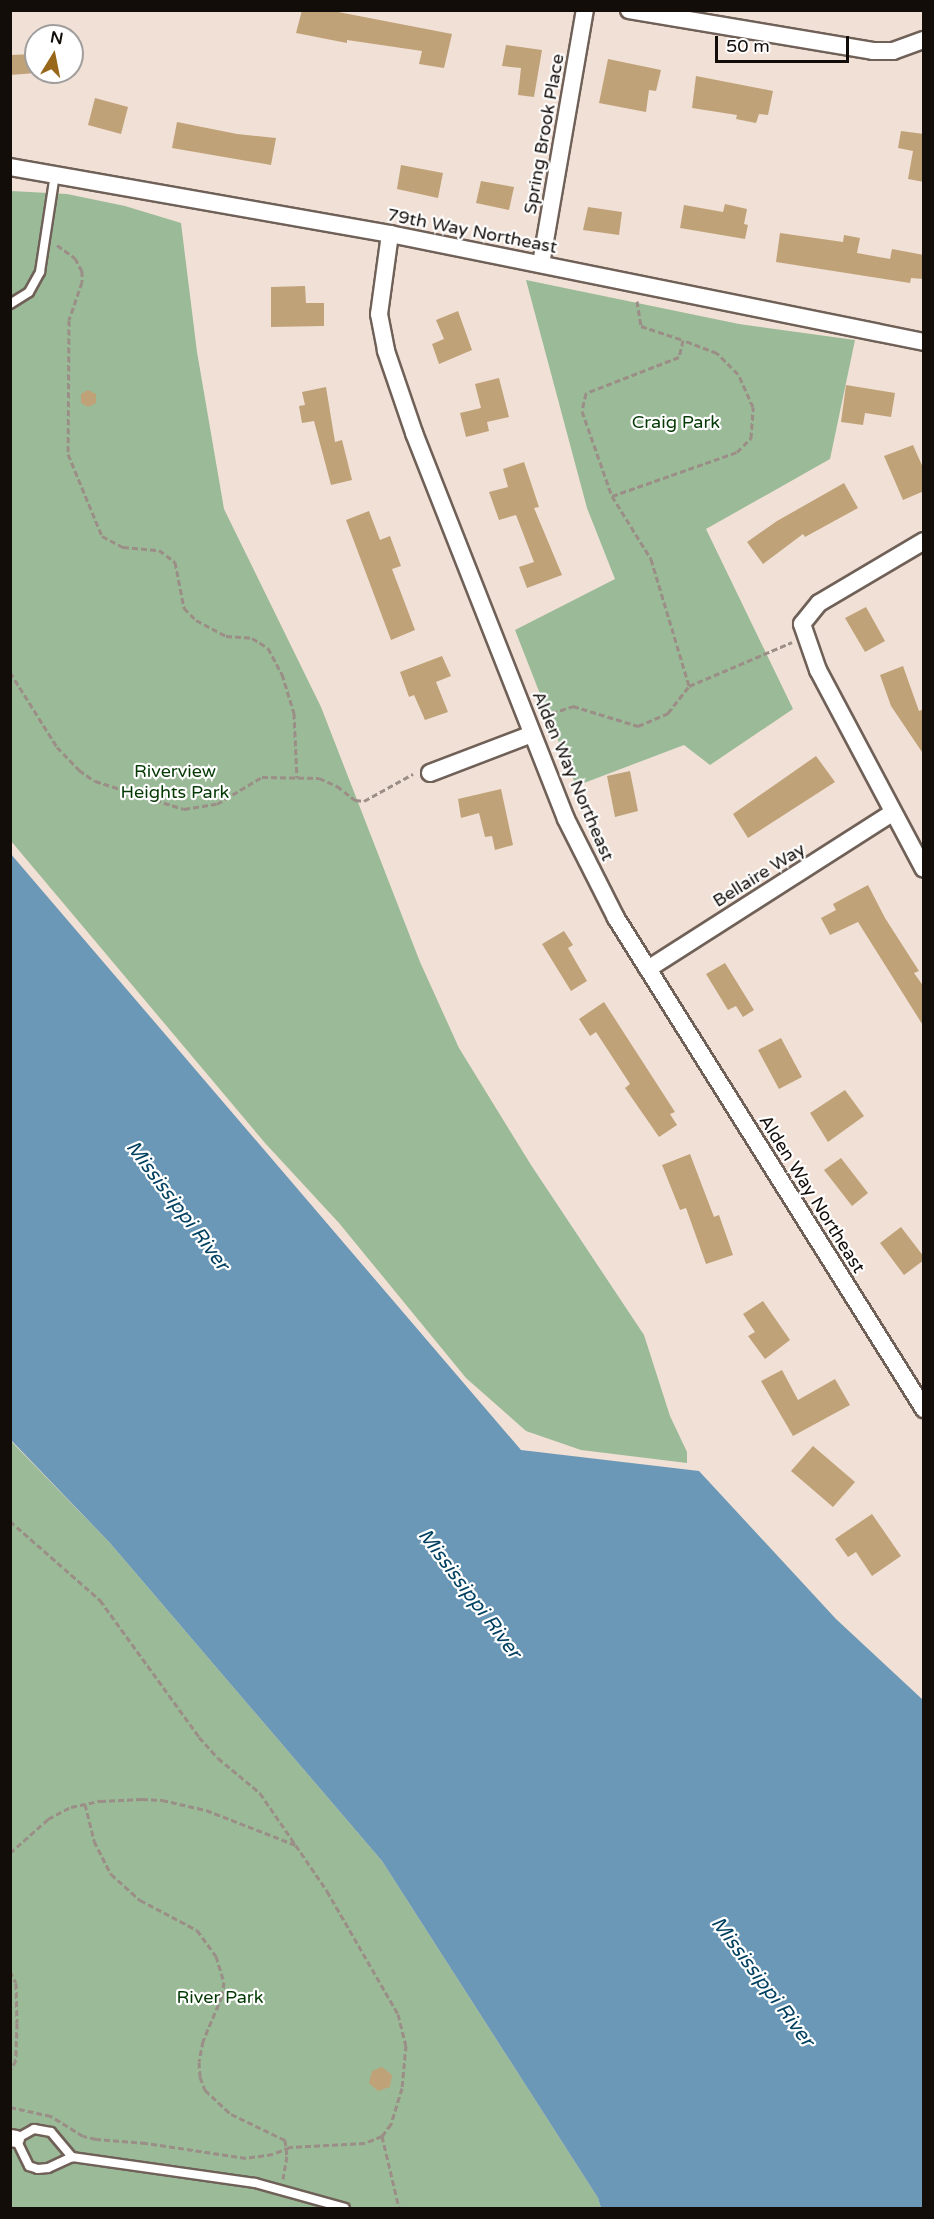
<!DOCTYPE html>
<style>
body{margin:0}
#map{position:relative;width:934px;height:2219px;overflow:hidden;background:#f1e0d5;font-family:"Varela Round",sans-serif}
div>[style]{position:absolute}
.green>*{inset:0;background:#9bba98}
.water>*{inset:0;background:#6b98b6}
.building>*{inset:0;background:#c0a279}
.path>*{height:3px;margin-top:-1.5px;transform-origin:0;background:repeating-linear-gradient(90deg,#9a8e86 0 6px,transparent 0 9px)}
.roads{filter:drop-shadow(2px 0 #706158) drop-shadow(-2px 0 #706158) drop-shadow(0 2px #706158) drop-shadow(0 -2px #706158)}
.lane>*{height:8px;margin:-4px;padding:0 4px;transform-origin:4px;border-radius:4px;background:#fff}
.street>*{height:16px;margin:-8px;padding:0 8px;transform-origin:8px;border-radius:8px;background:#fff}
span{translate:-50% -50%;white-space:nowrap;text-align:center;line-height:1.15;-webkit-text-stroke:4.5px #fff;paint-order:stroke}
.street-label{font-size:18px;color:#120d09}
.park-label{font-size:18px;color:#053904}
.water-label{font-size:20px;color:#034160;font-style:italic}
.frame{position:absolute;inset:0;border:12px solid #120d09;pointer-events:none}
.north{position:absolute;left:24px;top:24px;width:60px;height:60px;box-sizing:border-box;background:#fff;border:2px solid #a09e9d;border-radius:50%;rotate:10deg;font-size:16px;font-weight:700;line-height:24px;text-align:center;color:#120d09}
.north::after{content:'';display:block;margin:auto;width:21px;height:27px;background:#986719;clip-path:polygon(50% 0,100% 100%,50% 72%,0 100%)}
.scale{position:absolute;left:715px;top:36px;width:134px;height:27px;box-sizing:border-box;border:3px solid #120d09;border-top:0;padding-left:8px;font-size:18px;line-height:21px;white-space:nowrap;color:#120d09;-webkit-text-stroke:4px #fff;paint-order:stroke}
</style>
<div id="map">
<div class="green">
<div style="clip-path:polygon(11px 191px,67px 194px,125px 206px,181px 223px,197px 352px,224px 509px,321px 707px,420px 962px,459px 1048px,531px 1165px,644px 1335px,670px 1416px,687px 1452px,687px 1463px,581px 1450px,526px 1431px,466px 1378px,339px 1223px,265px 1143px,11px 841px)"></div>
<div style="clip-path:polygon(526px 280px,739px 324px,855px 340px,830px 459px,706px 529px,793px 709px,710px 765px,684px 745px,576px 786px,515px 630px,615px 579px,587px 508px)"></div>
<div style="clip-path:polygon(10px 1440px,110px 1543px,382px 1861px,598px 2198px,601px 2208px,11px 2208px)"></div>
</div>
<div class="water">
<div style="clip-path:polygon(10px 853px,521px 1450px,699px 1471px,836px 1619px,923px 1700px,923px 2208px,601px 2208px,598px 2198px,382px 1861px,110px 1543px,11px 1440px)"></div>
</div>
<div class="building">
<div style="clip-path:polygon(302px 10px,328px 10px,452px 34px,444px 68px,419px 64px,422px 51px,347px 40px,347px 43px,296px 33px)"></div>
<div style="clip-path:polygon(506px 45px,542px 50px,534px 97px,518px 95px,521px 68px,502px 66px)"></div>
<div style="clip-path:polygon(35px 54px,36px 73px,10px 75px,10px 55px)"></div>
<div style="clip-path:polygon(608px 59px,661px 70px,656px 91px,649px 90px,646px 112px,599px 103px)"></div>
<div style="clip-path:polygon(696px 76px,773px 91px,768px 115px,759px 114px,756px 123px,736px 119px,737px 115px,692px 108px)"></div>
<div style="clip-path:polygon(95px 98px,128px 107px,121px 134px,88px 125px)"></div>
<div style="clip-path:polygon(177px 122px,237px 134px,276px 138px,271px 165px,172px 148px)"></div>
<div style="clip-path:polygon(901px 131px,924px 134px,924px 182px,908px 179px,913px 151px,898px 148px)"></div>
<div style="clip-path:polygon(401px 165px,443px 173px,438px 198px,397px 189px)"></div>
<div style="clip-path:polygon(481px 181px,514px 187px,509px 210px,476px 203px)"></div>
<div style="clip-path:polygon(725px 204px,747px 209px,744px 224px,748px 225px,745px 239px,680px 228px,684px 205px,723px 212px)"></div>
<div style="clip-path:polygon(588px 207px,622px 212px,619px 235px,583px 230px)"></div>
<div style="clip-path:polygon(780px 233px,843px 242px,844px 235px,860px 238px,857px 253px,890px 259px,892px 249px,924px 255px,924px 279px,911px 278px,910px 283px,776px 262px)"></div>
<div style="clip-path:polygon(305px 286px,306px 303px,324px 303px,324px 326px,271px 327px,271px 287px)"></div>
<div style="clip-path:polygon(458px 311px,472px 350px,439px 364px,432px 344px,444px 339px,436px 320px)"></div>
<div style="clip-path:polygon(499px 378px,509px 417px,487px 422px,489px 431px,466px 437px,460px 413px,481px 408px,475px 384px)"></div>
<div style="clip-path:polygon(846px 385px,895px 393px,891px 417px,865px 413px,863px 425px,841px 422px)"></div>
<div style="clip-path:polygon(326px 387px,335px 442px,342px 440px,352px 480px,331px 485px,314px 421px,302px 423px,299px 406px,305px 405px,302px 392px)"></div>
<div style="clip-path:polygon(88px 390px,96px 394px,96px 403px,88px 407px,81px 403px,81px 394px)"></div>
<div style="clip-path:polygon(913px 445px,924px 470px,924px 491px,903px 500px,884px 456px)"></div>
<div style="clip-path:polygon(524px 462px,539px 507px,534px 508px,562px 575px,527px 588px,519px 567px,534px 562px,516px 515px,499px 520px,489px 492px,508px 487px,503px 469px)"></div>
<div style="clip-path:polygon(844px 483px,858px 508px,805px 537px,803px 534px,763px 564px,747px 542px,777px 521px)"></div>
<div style="clip-path:polygon(369px 511px,380px 540px,390px 536px,401px 566px,392px 569px,415px 630px,391px 640px,346px 520px)"></div>
<div style="clip-path:polygon(866px 607px,885px 641px,865px 652px,845px 618px)"></div>
<div style="clip-path:polygon(442px 656px,451px 676px,436px 682px,448px 712px,425px 720px,414px 695px,409px 697px,400px 672px)"></div>
<div style="clip-path:polygon(903px 666px,919px 711px,924px 709px,924px 755px,891px 706px,880px 675px)"></div>
<div style="clip-path:polygon(816px 756px,835px 782px,748px 838px,733px 814px)"></div>
<div style="clip-path:polygon(630px 771px,638px 811px,615px 817px,607px 776px)"></div>
<div style="clip-path:polygon(501px 789px,513px 845px,495px 850px,492px 836px,485px 837px,479px 813px,461px 818px,458px 799px)"></div>
<div style="clip-path:polygon(868px 885px,885px 918px,919px 971px,914px 973px,924px 987px,924px 1027px,858px 922px,830px 935px,821px 918px,836px 910px,833px 904px)"></div>
<div style="clip-path:polygon(564px 931px,573px 945px,568px 948px,587px 981px,571px 991px,542px 944px)"></div>
<div style="clip-path:polygon(725px 963px,754px 1010px,743px 1017px,736px 1006px,728px 1010px,706px 974px)"></div>
<div style="clip-path:polygon(604px 1002px,675px 1112px,670px 1114px,677px 1125px,659px 1137px,625px 1088px,630px 1084px,596px 1032px,590px 1036px,579px 1019px)"></div>
<div style="clip-path:polygon(781px 1038px,802px 1077px,779px 1089px,758px 1050px)"></div>
<div style="clip-path:polygon(845px 1090px,864px 1116px,828px 1142px,810px 1113px)"></div>
<div style="clip-path:polygon(690px 1154px,714px 1217px,719px 1215px,733px 1255px,706px 1264px,686px 1208px,680px 1210px,662px 1165px)"></div>
<div style="clip-path:polygon(841px 1158px,868px 1193px,852px 1206px,824px 1170px)"></div>
<div style="clip-path:polygon(901px 1227px,924px 1257px,924px 1260px,904px 1275px,880px 1243px)"></div>
<div style="clip-path:polygon(763px 1301px,790px 1340px,765px 1359px,748px 1336px,755px 1332px,743px 1314px)"></div>
<div style="clip-path:polygon(782px 1370px,798px 1400px,835px 1379px,850px 1405px,793px 1436px,761px 1381px)"></div>
<div style="clip-path:polygon(813px 1446px,855px 1482px,833px 1507px,791px 1471px)"></div>
<div style="clip-path:polygon(872px 1514px,901px 1556px,872px 1576px,856px 1552px,848px 1557px,835px 1539px)"></div>
<div style="clip-path:polygon(382px 2067px,392px 2075px,390px 2087px,378px 2091px,369px 2083px,372px 2071px)"></div>
</div>
<div class="path">
<div style="left:57px;top:245px;width:22px;rotate:36deg"></div>
<div style="left:75px;top:258px;width:15px;rotate:62deg"></div>
<div style="left:82px;top:271px;width:11px;rotate:90deg"></div>
<div style="left:82px;top:282px;width:40px;rotate:108.9deg"></div>
<div style="left:69px;top:320px;width:134px;rotate:90.4deg"></div>
<div style="left:68px;top:454px;width:89px;rotate:67.5deg"></div>
<div style="left:102px;top:536px;width:24px;rotate:28deg"></div>
<div style="left:123px;top:547px;width:36px;rotate:5deg"></div>
<div style="left:159px;top:550px;width:20px;rotate:37deg"></div>
<div style="left:175px;top:562px;width:47px;rotate:78.9deg"></div>
<div style="left:184px;top:608px;width:17px;rotate:45deg"></div>
<div style="left:196px;top:620px;width:34px;rotate:28deg"></div>
<div style="left:226px;top:636px;width:26px;rotate:4deg"></div>
<div style="left:252px;top:638px;width:19px;rotate:32deg"></div>
<div style="left:268px;top:648px;width:30px;rotate:62deg"></div>
<div style="left:282px;top:674px;width:41px;rotate:72.9deg"></div>
<div style="left:294px;top:713px;width:65px;rotate:87.4deg"></div>
<div style="left:637px;top:301px;width:25px;rotate:81deg"></div>
<div style="left:641px;top:326px;width:44px;rotate:18.4deg"></div>
<div style="left:683px;top:340px;width:17px;rotate:103deg"></div>
<div style="left:679px;top:357px;width:100px;rotate:158.8deg"></div>
<div style="left:586px;top:393px;width:18px;rotate:103deg"></div>
<div style="left:582px;top:411px;width:90px;rotate:70.6deg"></div>
<div style="left:612px;top:496px;width:74px;rotate:58.2deg"></div>
<div style="left:651px;top:559px;width:133px;rotate:73.3deg"></div>
<div style="left:612px;top:496px;width:133px;rotate:-19.4deg"></div>
<div style="left:737px;top:452px;width:20px;rotate:-45deg"></div>
<div style="left:751px;top:438px;width:31px;rotate:-86deg"></div>
<div style="left:753px;top:407px;width:36px;rotate:-114deg"></div>
<div style="left:738px;top:374px;width:30px;rotate:-135deg"></div>
<div style="left:717px;top:353px;width:36px;rotate:-159deg"></div>
<div style="left:10px;top:672px;width:89px;rotate:57.9deg"></div>
<div style="left:57px;top:747px;width:32px;rotate:46deg"></div>
<div style="left:79px;top:770px;width:19px;rotate:35deg"></div>
<div style="left:95px;top:781px;width:93px;rotate:17.5deg"></div>
<div style="left:184px;top:809px;width:33px;rotate:-9deg"></div>
<div style="left:217px;top:804px;width:52px;rotate:-31deg"></div>
<div style="left:262px;top:777px;width:57px;rotate:1deg"></div>
<div style="left:319px;top:778px;width:20px;rotate:24deg"></div>
<div style="left:337px;top:786px;width:23px;rotate:38deg"></div>
<div style="left:355px;top:800px;width:9px;rotate:6deg"></div>
<div style="left:364px;top:801px;width:56px;rotate:-28.9deg"></div>
<div style="left:543px;top:716px;width:32px;rotate:-18deg"></div>
<div style="left:573px;top:706px;width:68px;rotate:17.1deg"></div>
<div style="left:638px;top:726px;width:33px;rotate:-23deg"></div>
<div style="left:668px;top:713px;width:34px;rotate:-52deg"></div>
<div style="left:689px;top:686px;width:112px;rotate:-23.1deg"></div>
<div style="left:10px;top:1521px;width:120px;rotate:41.3deg"></div>
<div style="left:100px;top:1600px;width:169px;rotate:54.1deg"></div>
<div style="left:199px;top:1737px;width:28px;rotate:48deg"></div>
<div style="left:218px;top:1758px;width:55px;rotate:39.8deg"></div>
<div style="left:260px;top:1793px;width:119px;rotate:55.6deg"></div>
<div style="left:327px;top:1891px;width:142px;rotate:60deg"></div>
<div style="left:398px;top:2014px;width:32px;rotate:76deg"></div>
<div style="left:406px;top:2045px;width:43px;rotate:95.3deg"></div>
<div style="left:402px;top:2088px;width:38px;rotate:107deg"></div>
<div style="left:391px;top:2124px;width:15px;rotate:127deg"></div>
<div style="left:382px;top:2136px;width:18px;rotate:158deg"></div>
<div style="left:365px;top:2143px;width:75px;rotate:176.9deg"></div>
<div style="left:290px;top:2147px;width:18px;rotate:158deg"></div>
<div style="left:273px;top:2154px;width:27px;rotate:172deg"></div>
<div style="left:246px;top:2158px;width:101px;rotate:-171.5deg"></div>
<div style="left:146px;top:2143px;width:50px;rotate:-175.4deg"></div>
<div style="left:96px;top:2139px;width:13px;rotate:-167deg"></div>
<div style="left:83px;top:2136px;width:38px;rotate:-148deg"></div>
<div style="left:51px;top:2116px;width:42px;rotate:-167.6deg"></div>
<div style="left:85px;top:1804px;width:38px;rotate:76deg"></div>
<div style="left:94px;top:1841px;width:37px;rotate:63deg"></div>
<div style="left:111px;top:1874px;width:39px;rotate:42deg"></div>
<div style="left:140px;top:1900px;width:64px;rotate:27.8deg"></div>
<div style="left:197px;top:1930px;width:32px;rotate:54deg"></div>
<div style="left:216px;top:1956px;width:27px;rotate:73deg"></div>
<div style="left:224px;top:1982px;width:14px;rotate:98deg"></div>
<div style="left:222px;top:1996px;width:49px;rotate:112.9deg"></div>
<div style="left:203px;top:2041px;width:21px;rotate:101deg"></div>
<div style="left:199px;top:2062px;width:15px;rotate:86deg"></div>
<div style="left:200px;top:2077px;width:14px;rotate:69deg"></div>
<div style="left:205px;top:2090px;width:35px;rotate:43deg"></div>
<div style="left:231px;top:2114px;width:60px;rotate:25.7deg"></div>
<div style="left:285px;top:2140px;width:16px;rotate:83deg"></div>
<div style="left:287px;top:2156px;width:23px;rotate:100deg"></div>
<div style="left:10px;top:1853px;width:51px;rotate:-41.8deg"></div>
<div style="left:48px;top:1819px;width:26px;rotate:-28deg"></div>
<div style="left:71px;top:1807px;width:30px;rotate:-12deg"></div>
<div style="left:100px;top:1801px;width:42px;rotate:-2.7deg"></div>
<div style="left:142px;top:1799px;width:20px;rotate:3deg"></div>
<div style="left:162px;top:1800px;width:45px;rotate:12.8deg"></div>
<div style="left:206px;top:1810px;width:97px;rotate:21.3deg"></div>
<div style="left:10px;top:1971px;width:13px;rotate:63deg"></div>
<div style="left:16px;top:1983px;width:40px;rotate:88.6deg"></div>
<div style="left:17px;top:2023px;width:37px;rotate:92deg"></div>
<div style="left:16px;top:2060px;width:13px;rotate:119deg"></div>
<div style="left:382px;top:2136px;width:74px;rotate:76.7deg"></div>
</div>
<div class="roads">
<div class="lane">
<div style="left:10px;top:304px;width:22px;rotate:-32deg"></div>
<div style="left:29px;top:292px;width:23px;rotate:-61deg"></div>
<div style="left:40px;top:272px;width:99px;rotate:-81.3deg"></div>
<div style="left:34px;top:2129px;width:17px;rotate:10deg"></div>
<div style="left:51px;top:2132px;width:33px;rotate:50deg"></div>
<div style="left:72px;top:2157px;width:26px;rotate:155deg"></div>
<div style="left:48px;top:2168px;width:10px;rotate:174deg"></div>
<div style="left:38px;top:2169px;width:9px;rotate:-162deg"></div>
<div style="left:29px;top:2166px;width:30px;rotate:-116deg"></div>
<div style="left:16px;top:2139px;width:21px;rotate:-29deg"></div>
<div style="left:72px;top:2157px;width:185px;rotate:8.1deg"></div>
<div style="left:255px;top:2183px;width:93px;rotate:15.5deg"></div>
</div>
<div class="street">
<div style="left:629px;top:10px;width:247px;rotate:9.5deg"></div>
<div style="left:873px;top:51px;width:20px"></div>
<div style="left:893px;top:51px;width:33px;rotate:-20deg"></div>
<div style="left:10px;top:167px;width:386px;rotate:10deg"></div>
<div style="left:390px;top:234px;width:545px;rotate:11.43deg"></div>
<div style="left:390px;top:234px;width:81px;rotate:97.8deg"></div>
<div style="left:379px;top:314px;width:38px;rotate:79deg"></div>
<div style="left:386px;top:351px;width:87px;rotate:71.1deg"></div>
<div style="left:414px;top:433px;width:415px;rotate:68.5deg"></div>
<div style="left:566px;top:819px;width:111px;rotate:63.2deg"></div>
<div style="left:616px;top:918px;width:580px;rotate:57.9deg"></div>
<div style="left:541px;top:264px;width:258px;rotate:-80.2deg"></div>
<div style="left:924px;top:541px;width:122px;rotate:149.4deg"></div>
<div style="left:819px;top:603px;width:27px;rotate:129deg"></div>
<div style="left:802px;top:624px;width:49px;rotate:70.8deg"></div>
<div style="left:818px;top:670px;width:225px;rotate:62deg"></div>
<div style="left:430px;top:773px;width:109px;rotate:-20.9deg"></div>
<div style="left:648px;top:969px;width:290px;rotate:-32.6deg"></div>
<div style="left:10px;top:2138px;width:6px;rotate:9deg"></div>
</div>
</div>
<div class="street-label">
<span style="left:544px;top:134px;rotate:-80deg">Spring Brook Place</span>
<span style="left:472px;top:231px;rotate:11deg">79th Way Northeast</span>
<span style="left:573px;top:776px;rotate:67deg">Alden Way Northeast</span>
<span style="left:759px;top:875px;rotate:-32deg">Bellaire Way</span>
<span style="left:812px;top:1194px;rotate:58deg">Alden Way Northeast</span>
</div>
<div class="park-label">
<span style="left:676px;top:422px">Craig Park</span>
<span style="left:175px;top:782px">Riverview<br>Heights Park</span>
<span style="left:220px;top:1997px">River Park</span>
</div>
<div class="water-label">
<span style="left:177px;top:1206px;rotate:53deg">Mississippi River</span>
<span style="left:469px;top:1594px;rotate:53deg">Mississippi River</span>
<span style="left:762px;top:1982px;rotate:53deg">Mississippi River</span>
</div>
<div class="frame"></div>
<div class="north">N</div>
<div class="scale">50 m</div>
</div>
